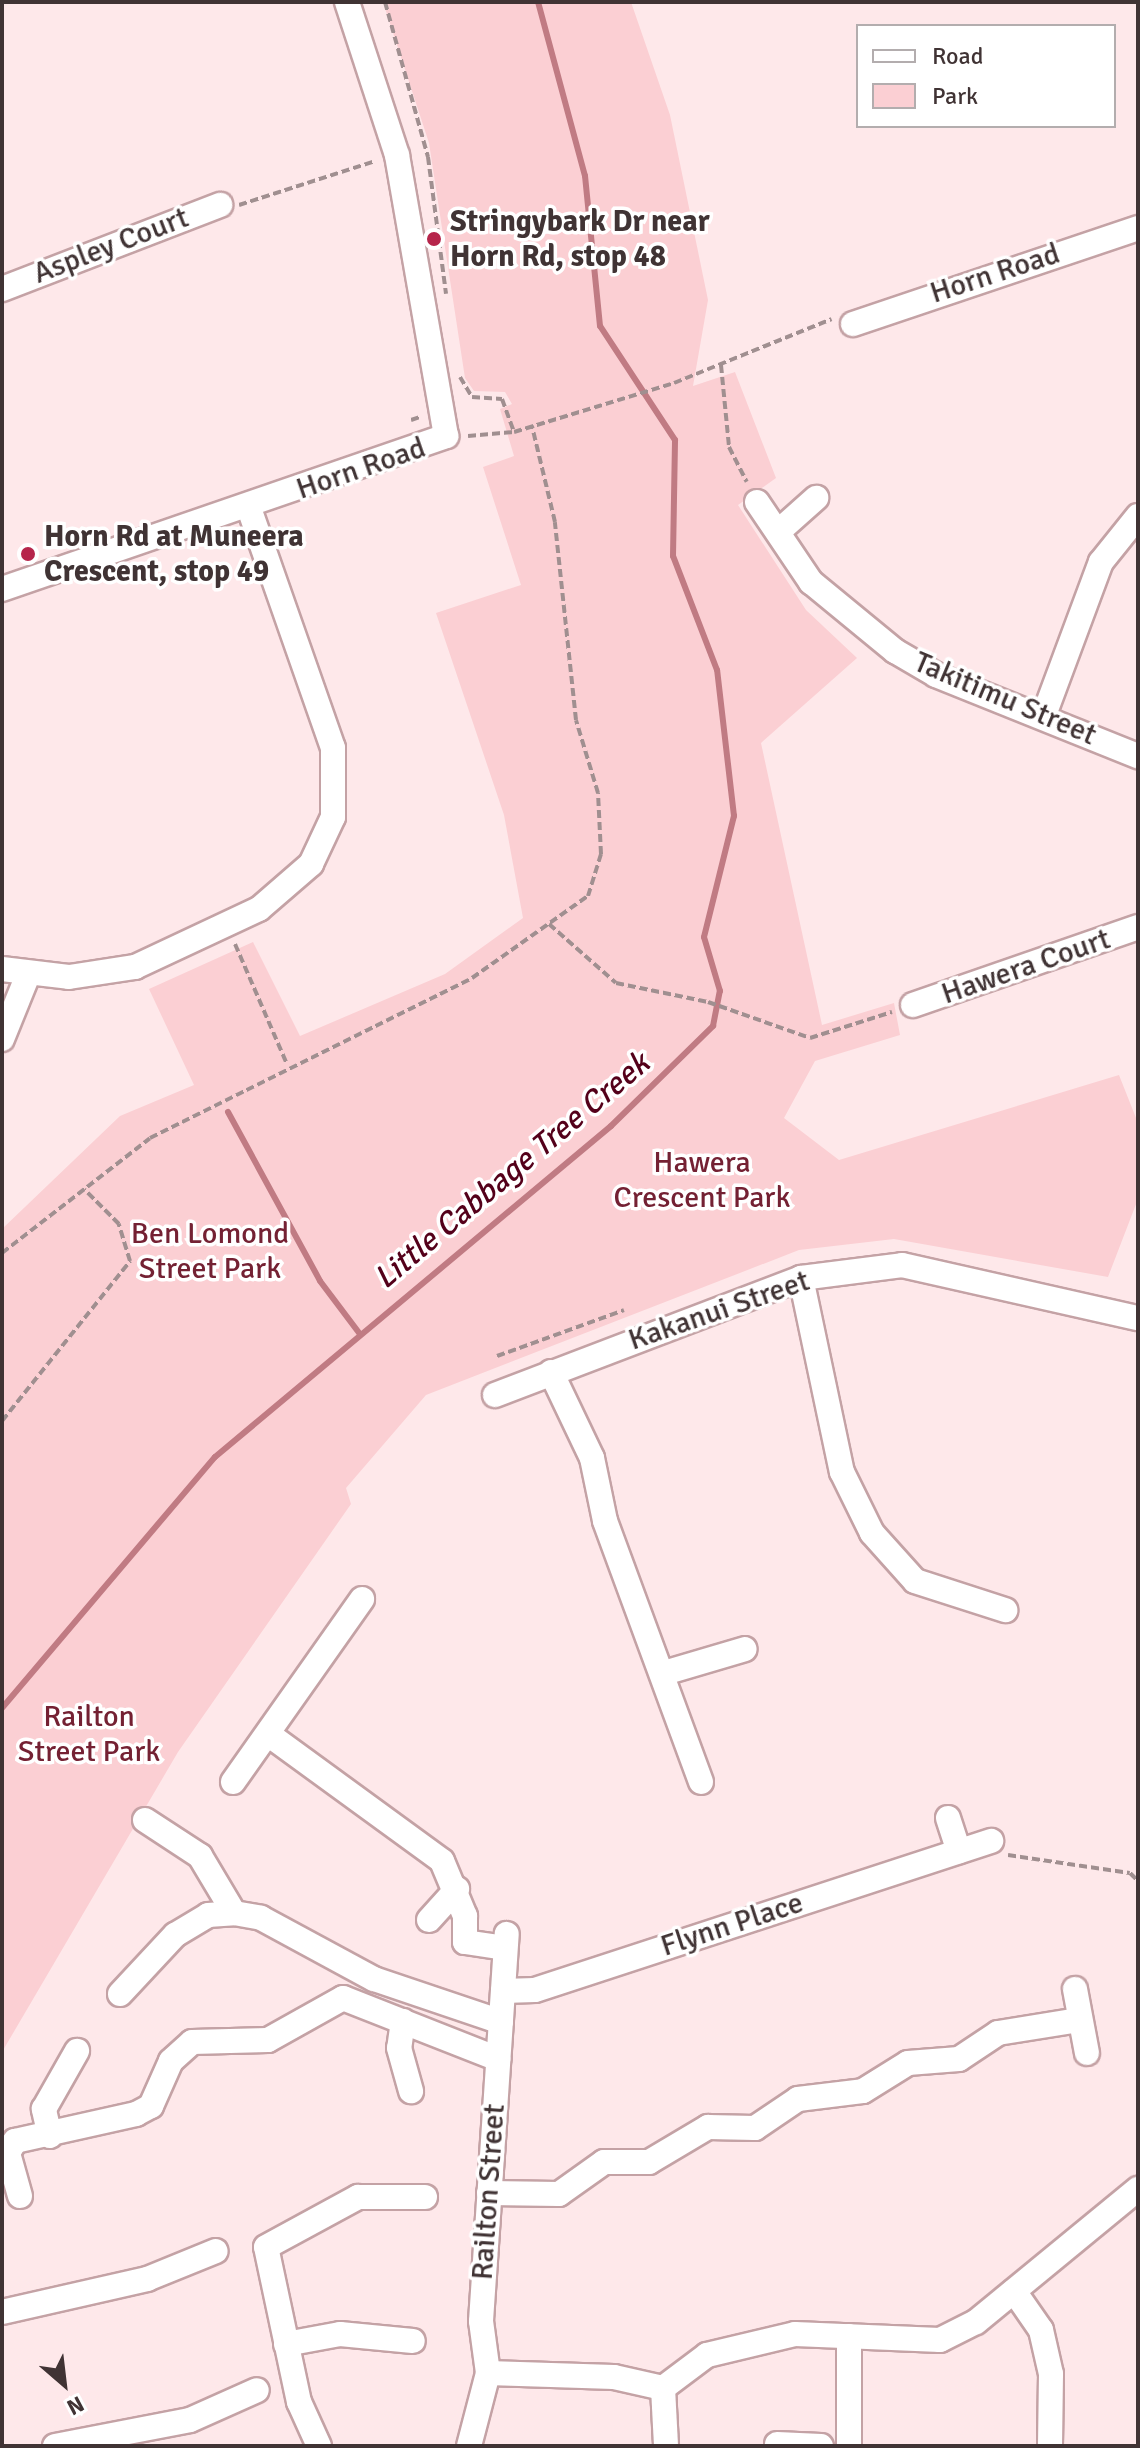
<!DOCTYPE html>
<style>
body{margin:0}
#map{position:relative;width:1140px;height:2448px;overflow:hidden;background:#fee8ea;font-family:Signika,sans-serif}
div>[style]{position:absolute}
.green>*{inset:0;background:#fbcfd3}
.stream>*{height:6px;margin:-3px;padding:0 3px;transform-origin:3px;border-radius:3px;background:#c07b83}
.path>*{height:4px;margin-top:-2px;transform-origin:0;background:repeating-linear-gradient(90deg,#a08f90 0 8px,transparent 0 12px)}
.roads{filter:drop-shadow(2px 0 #c4a2a5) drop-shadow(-2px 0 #c4a2a5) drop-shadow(0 2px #c4a2a5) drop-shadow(0 -2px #c4a2a5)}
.minor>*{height:24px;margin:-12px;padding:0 12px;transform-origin:12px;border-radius:12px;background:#fff}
.dots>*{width:22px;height:22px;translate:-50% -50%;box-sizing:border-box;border:4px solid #fff;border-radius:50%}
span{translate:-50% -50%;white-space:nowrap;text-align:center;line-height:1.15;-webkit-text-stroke:7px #fff;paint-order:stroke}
.poi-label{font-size:30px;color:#403334;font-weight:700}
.left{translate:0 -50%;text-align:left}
.street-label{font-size:30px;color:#403334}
.park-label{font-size:30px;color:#742133}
.water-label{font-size:32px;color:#54001a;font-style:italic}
.frame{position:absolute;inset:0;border:4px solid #403334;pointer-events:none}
.legend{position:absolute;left:856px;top:24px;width:260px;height:104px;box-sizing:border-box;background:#fff;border:2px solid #b3adae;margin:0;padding:10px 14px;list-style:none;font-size:24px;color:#403334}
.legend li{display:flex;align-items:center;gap:16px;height:40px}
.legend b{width:40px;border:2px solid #b3adae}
.north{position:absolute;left:24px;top:2344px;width:80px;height:80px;-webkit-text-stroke:6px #fff;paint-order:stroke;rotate:152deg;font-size:22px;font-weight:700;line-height:32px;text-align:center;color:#403334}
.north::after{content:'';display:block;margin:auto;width:28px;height:36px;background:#403334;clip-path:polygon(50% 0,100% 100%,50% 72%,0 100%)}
</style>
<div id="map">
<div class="green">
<div style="clip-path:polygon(383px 2px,631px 2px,670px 115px,708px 300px,693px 386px,735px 372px,776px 478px,738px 505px,806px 610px,857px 658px,761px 743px,822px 1025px,894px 1003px,900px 1035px,815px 1061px,784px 1118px,839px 1160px,1119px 1075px,1138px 1123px,1138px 1199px,1108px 1277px,894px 1239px,799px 1250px,426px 1395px,346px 1488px,351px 1504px,178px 1752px,2px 2052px,2px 1229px,120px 1116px,194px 1085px,149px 989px,253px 942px,300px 1036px,445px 974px,523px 918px,504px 815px,436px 613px,521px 585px,483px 467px,514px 456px,500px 409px,512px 404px,505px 392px,474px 391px,465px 378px,429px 143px)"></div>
</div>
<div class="stream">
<div style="left:228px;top:1112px;width:192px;rotate:61.4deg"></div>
<div style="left:320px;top:1281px;width:66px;rotate:53deg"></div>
<div style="left:2px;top:1708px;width:329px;rotate:-49.7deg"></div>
<div style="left:215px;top:1457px;width:516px;rotate:-39.89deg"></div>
<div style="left:611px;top:1126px;width:143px;rotate:-44.4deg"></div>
<div style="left:713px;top:1026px;width:36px;rotate:-79deg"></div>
<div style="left:720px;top:991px;width:56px;rotate:-106.5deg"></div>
<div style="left:704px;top:937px;width:125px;rotate:-76.1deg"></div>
<div style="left:734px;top:816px;width:147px;rotate:-96.6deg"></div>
<div style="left:717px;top:670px;width:122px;rotate:-111.1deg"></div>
<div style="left:673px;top:556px;width:116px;rotate:-89deg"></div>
<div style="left:675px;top:440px;width:136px;rotate:-123.3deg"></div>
<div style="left:600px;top:326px;width:151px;rotate:-95.7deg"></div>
<div style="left:585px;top:176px;width:180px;rotate:-105.1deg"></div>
</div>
<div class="path">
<div style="left:385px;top:2px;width:161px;rotate:74.5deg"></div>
<div style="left:428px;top:157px;width:138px;rotate:82.5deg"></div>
<div style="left:239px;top:205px;width:143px;rotate:-17.9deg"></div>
<div style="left:721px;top:365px;width:82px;rotate:84.4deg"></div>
<div style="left:729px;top:447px;width:39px;rotate:63deg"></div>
<div style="left:460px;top:377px;width:23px;rotate:59deg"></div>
<div style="left:472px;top:397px;width:30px;rotate:4deg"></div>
<div style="left:502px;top:399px;width:35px;rotate:70deg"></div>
<div style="left:514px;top:432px;width:167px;rotate:-17deg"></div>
<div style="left:674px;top:383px;width:170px;rotate:-22.1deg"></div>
<div style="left:411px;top:420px;width:9px;rotate:-18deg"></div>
<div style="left:468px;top:436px;width:46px;rotate:-5deg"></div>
<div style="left:549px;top:924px;width:89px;rotate:41.4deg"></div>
<div style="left:616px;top:983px;width:94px;rotate:11.7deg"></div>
<div style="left:708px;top:1002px;width:108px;rotate:19.4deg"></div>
<div style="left:810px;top:1038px;width:86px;rotate:-17.6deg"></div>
<div style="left:235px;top:944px;width:131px;rotate:66.6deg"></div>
<div style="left:2px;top:1253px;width:187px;rotate:-37.8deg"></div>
<div style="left:150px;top:1138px;width:360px;rotate:-26.4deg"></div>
<div style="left:472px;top:978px;width:142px;rotate:-35.3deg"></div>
<div style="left:588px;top:896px;width:44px;rotate:-72.8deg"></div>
<div style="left:601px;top:854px;width:61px;rotate:-92.8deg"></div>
<div style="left:598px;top:793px;width:76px;rotate:-106.8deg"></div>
<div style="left:576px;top:720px;width:199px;rotate:-96.1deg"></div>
<div style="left:555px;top:522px;width:99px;rotate:-103.5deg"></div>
<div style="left:497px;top:1356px;width:135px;rotate:-19.9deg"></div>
<div style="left:2px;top:1421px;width:205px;rotate:-51.3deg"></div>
<div style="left:130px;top:1261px;width:39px;rotate:-107deg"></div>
<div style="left:119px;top:1224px;width:49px;rotate:-135deg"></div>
<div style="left:1008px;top:1855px;width:123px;rotate:8.4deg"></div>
<div style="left:1130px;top:1873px;width:11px;rotate:45deg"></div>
</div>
<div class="roads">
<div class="minor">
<div style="left:2px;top:289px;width:234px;rotate:-21.1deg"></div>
<div style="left:853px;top:324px;width:301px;rotate:-18.6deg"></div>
<div style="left:757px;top:502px;width:97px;rotate:56deg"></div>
<div style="left:811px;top:582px;width:109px;rotate:39.4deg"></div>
<div style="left:895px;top:651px;width:48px;rotate:30.3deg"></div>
<div style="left:936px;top:675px;width:218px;rotate:21.9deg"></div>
<div style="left:779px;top:531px;width:50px;rotate:-41.7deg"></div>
<div style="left:2px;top:589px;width:470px;rotate:-19deg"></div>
<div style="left:446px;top:436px;width:285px;rotate:-99.9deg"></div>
<div style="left:397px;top:155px;width:161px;rotate:-108.1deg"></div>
<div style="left:1044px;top:715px;width:163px;rotate:-69.6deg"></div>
<div style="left:1101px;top:562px;width:59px;rotate:-51.2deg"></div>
<div style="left:2px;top:969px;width:67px;rotate:6.8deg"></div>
<div style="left:69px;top:977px;width:67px;rotate:-8.6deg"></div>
<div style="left:135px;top:967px;width:137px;rotate:-25.1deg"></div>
<div style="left:259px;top:909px;width:69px;rotate:-40.9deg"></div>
<div style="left:311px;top:864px;width:52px;rotate:-64.9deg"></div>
<div style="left:333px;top:817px;width:69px;rotate:-90deg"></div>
<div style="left:333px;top:748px;width:254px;rotate:-109.3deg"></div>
<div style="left:913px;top:1005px;width:238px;rotate:-19.1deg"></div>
<div style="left:2px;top:1039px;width:67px;rotate:-68deg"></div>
<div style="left:801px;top:1278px;width:198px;rotate:78.1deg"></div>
<div style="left:842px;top:1472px;width:68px;rotate:63.8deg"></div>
<div style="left:872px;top:1533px;width:64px;rotate:48.1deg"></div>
<div style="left:915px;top:1581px;width:95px;rotate:17.9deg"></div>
<div style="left:551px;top:1372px;width:95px;rotate:64.5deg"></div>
<div style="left:592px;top:1458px;width:64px;rotate:78.3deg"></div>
<div style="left:605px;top:1521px;width:278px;rotate:69.8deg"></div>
<div style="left:495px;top:1395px;width:328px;rotate:-20.9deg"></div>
<div style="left:801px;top:1278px;width:102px;rotate:-7.3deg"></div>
<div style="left:902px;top:1265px;width:242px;rotate:12.7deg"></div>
<div style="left:664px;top:1673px;width:84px;rotate:-16.5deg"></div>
<div style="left:268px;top:1734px;width:215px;rotate:36.1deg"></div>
<div style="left:442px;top:1861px;width:60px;rotate:67.3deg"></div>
<div style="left:465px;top:1916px;width:26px;rotate:90deg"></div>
<div style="left:465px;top:1942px;width:40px;rotate:8.5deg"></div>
<div style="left:233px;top:1782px;width:224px;rotate:-54.8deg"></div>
<div style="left:948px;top:1818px;width:35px;rotate:72deg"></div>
<div style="left:145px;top:1820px;width:66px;rotate:33.2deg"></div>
<div style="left:200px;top:1856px;width:66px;rotate:59.2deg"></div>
<div style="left:429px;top:1920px;width:42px;rotate:-47.9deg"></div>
<div style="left:1075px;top:1989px;width:65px;rotate:79.4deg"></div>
<div style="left:503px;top:1991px;width:32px;rotate:-2deg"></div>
<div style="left:535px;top:1990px;width:480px;rotate:-18.1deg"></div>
<div style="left:120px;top:1994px;width:81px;rotate:-47deg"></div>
<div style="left:175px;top:1935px;width:39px;rotate:-31deg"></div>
<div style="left:208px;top:1915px;width:26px;rotate:-4deg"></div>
<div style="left:234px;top:1913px;width:27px;rotate:10deg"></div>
<div style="left:261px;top:1918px;width:128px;rotate:28.4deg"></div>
<div style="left:374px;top:1979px;width:134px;rotate:18.7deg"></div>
<div style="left:403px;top:2021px;width:27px;rotate:98deg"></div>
<div style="left:399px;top:2048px;width:45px;rotate:74.4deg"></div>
<div style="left:50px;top:2136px;width:28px;rotate:-103deg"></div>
<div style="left:44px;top:2109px;width:67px;rotate:-60.4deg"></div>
<div style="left:489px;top:2193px;width:70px;rotate:0.8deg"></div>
<div style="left:559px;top:2194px;width:55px;rotate:-35.4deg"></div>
<div style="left:604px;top:2162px;width:45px"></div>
<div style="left:649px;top:2162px;width:69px;rotate:-30.7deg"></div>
<div style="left:708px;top:2127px;width:47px;rotate:1.2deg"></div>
<div style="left:755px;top:2128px;width:52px;rotate:-34deg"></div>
<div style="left:798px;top:2099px;width:65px;rotate:-7deg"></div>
<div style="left:863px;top:2091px;width:53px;rotate:-31.9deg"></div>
<div style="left:908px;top:2063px;width:51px;rotate:-4.5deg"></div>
<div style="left:959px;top:2059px;width:47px;rotate:-33.7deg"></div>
<div style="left:998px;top:2033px;width:81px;rotate:-9.2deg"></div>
<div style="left:20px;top:2196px;width:45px;rotate:-105.6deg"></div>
<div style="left:8px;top:2153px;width:14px;rotate:-60deg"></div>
<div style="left:15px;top:2141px;width:124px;rotate:-12.6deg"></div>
<div style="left:136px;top:2114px;width:17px;rotate:-28deg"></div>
<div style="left:151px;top:2106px;width:49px;rotate:-66deg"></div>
<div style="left:171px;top:2061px;width:28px;rotate:-42deg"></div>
<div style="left:192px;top:2042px;width:76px;rotate:-1.5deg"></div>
<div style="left:268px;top:2040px;width:86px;rotate:-29.2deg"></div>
<div style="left:343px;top:1998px;width:167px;rotate:21.5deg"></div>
<div style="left:1014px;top:2291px;width:47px;rotate:55.3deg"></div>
<div style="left:1041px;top:2330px;width:45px;rotate:77.2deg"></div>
<div style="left:1051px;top:2374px;width:72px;rotate:90.8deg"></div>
<div style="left:2px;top:2312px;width:149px;rotate:-12.8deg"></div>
<div style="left:147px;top:2279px;width:74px;rotate:-22.1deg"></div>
<div style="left:849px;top:2336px;width:110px;rotate:90deg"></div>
<div style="left:286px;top:2344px;width:55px;rotate:-10.5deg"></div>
<div style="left:340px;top:2334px;width:73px;rotate:5.5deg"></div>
<div style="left:488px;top:2373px;width:126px;rotate:1.8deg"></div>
<div style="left:614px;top:2377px;width:50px;rotate:12.7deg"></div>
<div style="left:663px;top:2388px;width:55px;rotate:-36.9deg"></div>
<div style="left:707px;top:2355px;width:90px;rotate:-13.4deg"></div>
<div style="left:795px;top:2334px;width:145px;rotate:2.4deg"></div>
<div style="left:940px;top:2340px;width:40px;rotate:-26.6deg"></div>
<div style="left:976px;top:2322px;width:210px;rotate:-39.4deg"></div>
<div style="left:663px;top:2388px;width:58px;rotate:87deg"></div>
<div style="left:777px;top:2444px;width:44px;rotate:2.6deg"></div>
<div style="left:55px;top:2446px;width:137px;rotate:-10.9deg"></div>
<div style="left:190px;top:2420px;width:73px;rotate:-24.1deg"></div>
<div style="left:319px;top:2446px;width:48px;rotate:-114.4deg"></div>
<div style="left:299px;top:2402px;width:158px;rotate:-102deg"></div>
<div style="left:266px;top:2247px;width:105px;rotate:-28.5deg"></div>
<div style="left:358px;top:2197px;width:67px"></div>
<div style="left:469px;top:2446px;width:75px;rotate:-75.4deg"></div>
<div style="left:488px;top:2373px;width:52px;rotate:-97.7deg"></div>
<div style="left:481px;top:2321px;width:388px;rotate:-86.2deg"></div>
</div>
</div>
<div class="dots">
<div style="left:434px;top:239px;background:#b6254b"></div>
<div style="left:28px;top:554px;background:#b6254b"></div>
</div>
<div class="poi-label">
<span class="left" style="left:450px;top:239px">Stringybark Dr near<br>Horn Rd, stop 48</span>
<span class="left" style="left:44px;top:554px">Horn Rd at Muneera<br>Crescent, stop 49</span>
</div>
<div class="street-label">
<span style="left:111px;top:246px;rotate:-21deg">Aspley Court</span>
<span style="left:995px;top:274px;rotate:-18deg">Horn Road</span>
<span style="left:361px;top:469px;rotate:-19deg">Horn Road</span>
<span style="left:1005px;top:699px;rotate:23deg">Takitimu Street</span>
<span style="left:1026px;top:967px;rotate:-19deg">Hawera Court</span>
<span style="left:719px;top:1311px;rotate:-19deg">Kakanui Street</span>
<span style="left:732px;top:1925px;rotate:-18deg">Flynn Place</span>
<span style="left:489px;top:2192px;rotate:-86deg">Railton Street</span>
</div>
<div class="park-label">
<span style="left:702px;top:1180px">Hawera<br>Crescent Park</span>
<span style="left:210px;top:1251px">Ben Lomond<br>Street Park</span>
<span style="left:89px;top:1734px">Railton<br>Street Park</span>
</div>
<div class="water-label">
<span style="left:512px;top:1171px;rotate:-40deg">Little Cabbage Tree Creek</span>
</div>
<div class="frame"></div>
<ul class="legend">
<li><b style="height:10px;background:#fff"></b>Road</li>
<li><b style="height:22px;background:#fbcfd3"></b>Park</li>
</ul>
<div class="north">N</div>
</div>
